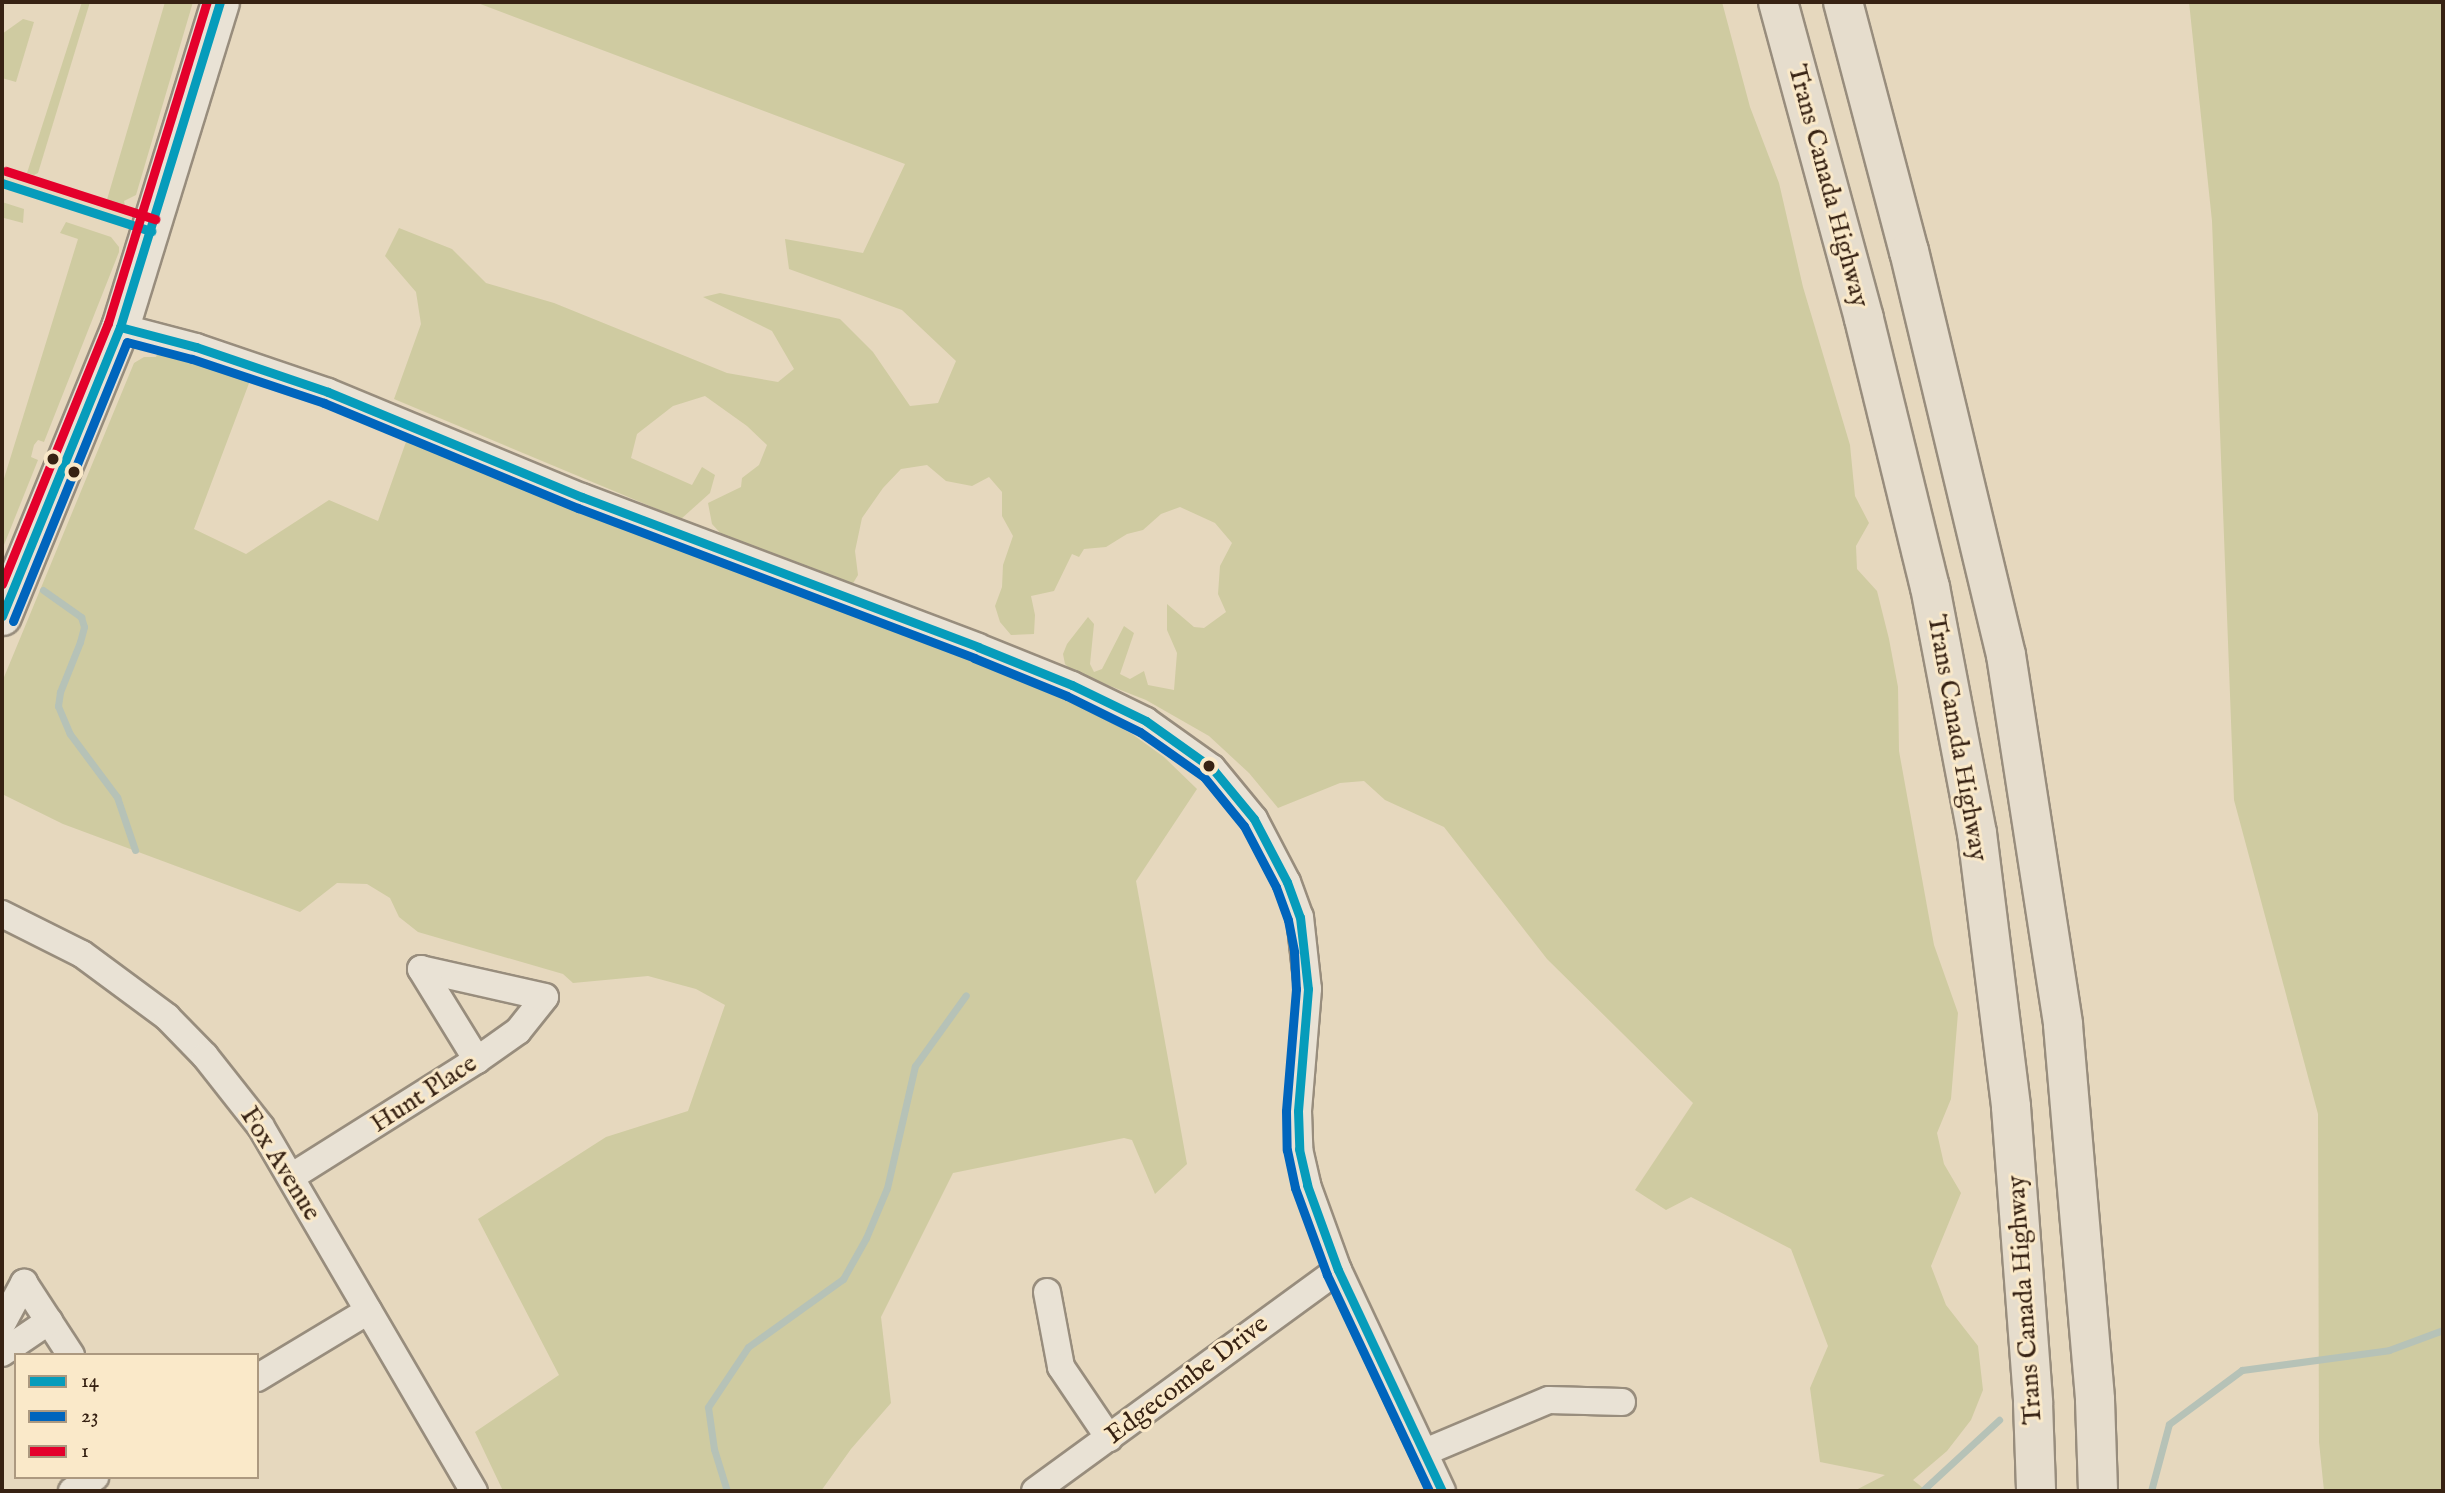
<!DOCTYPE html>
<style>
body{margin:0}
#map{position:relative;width:2445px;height:1493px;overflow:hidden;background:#e6d8be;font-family:"IM FELL English",serif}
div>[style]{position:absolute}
.green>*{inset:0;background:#cfcba1}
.stream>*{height:7px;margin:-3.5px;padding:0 3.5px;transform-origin:3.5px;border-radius:3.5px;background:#b6c2b7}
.roads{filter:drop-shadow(2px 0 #988d7d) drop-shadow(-2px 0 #988d7d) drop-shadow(0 2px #988d7d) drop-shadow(0 -2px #988d7d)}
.street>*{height:26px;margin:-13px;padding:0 13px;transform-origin:13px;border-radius:13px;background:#e9e2d5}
.secondary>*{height:37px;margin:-18.5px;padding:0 18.5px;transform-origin:18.5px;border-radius:18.5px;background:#e9e2d5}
.highway>*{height:38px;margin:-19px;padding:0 19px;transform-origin:19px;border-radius:19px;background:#e6ddcd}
.bus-1>*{height:9px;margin:-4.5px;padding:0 4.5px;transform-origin:4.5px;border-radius:4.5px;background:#069cbb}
.bus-2>*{height:9px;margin:-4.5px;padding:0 4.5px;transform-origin:4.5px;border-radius:4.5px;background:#0065bd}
.bus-3>*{height:9px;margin:-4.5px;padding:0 4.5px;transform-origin:4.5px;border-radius:4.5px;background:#e4002b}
.dots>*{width:19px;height:19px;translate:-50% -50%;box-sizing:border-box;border:4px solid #fae9c9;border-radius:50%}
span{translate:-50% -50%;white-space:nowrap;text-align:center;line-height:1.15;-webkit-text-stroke:6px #fae9c9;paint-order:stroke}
.street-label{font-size:26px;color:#372213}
.frame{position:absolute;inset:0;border:4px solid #372213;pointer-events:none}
.legend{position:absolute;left:14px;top:1353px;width:245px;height:126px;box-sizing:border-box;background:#fae9c9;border:2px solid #ac9980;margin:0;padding:9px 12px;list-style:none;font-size:21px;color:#372213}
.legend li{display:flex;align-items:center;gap:14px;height:35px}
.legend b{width:35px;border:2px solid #ac9980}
</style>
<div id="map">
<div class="green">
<div style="clip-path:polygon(82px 2px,90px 2px,38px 173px,34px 175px,27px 173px)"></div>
<div style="clip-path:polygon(165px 2px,193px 2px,136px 195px,124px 201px,125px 206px,106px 203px)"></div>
<div style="clip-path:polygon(475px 2px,1722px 2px,1750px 107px,1779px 183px,1803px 287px,1850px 445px,1855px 496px,1869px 523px,1856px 546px,1857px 569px,1877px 591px,1889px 639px,1898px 687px,1899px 751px,1934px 945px,1958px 1013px,1951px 1099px,1937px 1133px,1944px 1164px,1961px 1193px,1931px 1266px,1946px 1305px,1978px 1346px,1983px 1390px,1971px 1420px,1947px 1451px,1913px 1480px,1927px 1491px,1854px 1491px,1885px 1475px,1820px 1462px,1810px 1388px,1828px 1346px,1791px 1249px,1691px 1197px,1666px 1210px,1635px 1190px,1693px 1103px,1547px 959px,1444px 827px,1385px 800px,1364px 781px,1340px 783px,1278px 808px,1249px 773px,1209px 736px,1146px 700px,1072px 671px,1065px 664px,1063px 654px,1067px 644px,1088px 617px,1094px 624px,1090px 664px,1094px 672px,1102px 669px,1124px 626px,1134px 633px,1120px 674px,1130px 679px,1144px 671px,1148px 685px,1174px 690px,1177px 653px,1167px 630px,1167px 604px,1194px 627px,1204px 628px,1226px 612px,1218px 594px,1220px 566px,1232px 543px,1215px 523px,1180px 507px,1161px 514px,1143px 530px,1127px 534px,1106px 547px,1084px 549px,1079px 557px,1072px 554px,1054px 591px,1031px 596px,1035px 615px,1034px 634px,1011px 635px,1000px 622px,995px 606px,1002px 587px,1003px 565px,1013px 536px,1002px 516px,1002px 492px,989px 477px,972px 486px,946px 481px,927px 465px,901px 469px,883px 488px,862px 518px,855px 551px,858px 575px,852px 585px,724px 537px,712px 524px,708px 503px,741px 487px,742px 478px,759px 465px,767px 445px,747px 426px,705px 396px,673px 406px,637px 434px,631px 458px,692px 485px,702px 467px,715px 475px,710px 493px,681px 519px,394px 399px,421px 324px,416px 292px,385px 256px,399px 228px,452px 249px,486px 283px,554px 303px,727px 373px,778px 382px,794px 369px,772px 331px,703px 297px,720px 293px,840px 319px,873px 352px,910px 406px,938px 403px,956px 361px,902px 310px,789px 269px,785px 239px,863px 253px,905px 164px)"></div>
<div style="clip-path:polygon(2189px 2px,2443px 2px,2443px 1491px,2324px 1491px,2319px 1442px,2318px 1114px,2234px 800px,2212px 221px)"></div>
<div style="clip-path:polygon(23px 19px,34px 22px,16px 82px,2px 78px,2px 34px)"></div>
<div style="clip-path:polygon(2px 202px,24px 209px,23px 223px,4px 218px,2px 224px)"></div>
<div style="clip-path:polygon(66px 222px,111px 237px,119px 247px,119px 252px,44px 442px,38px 440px,34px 445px,31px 457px,38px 460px,2px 550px,2px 485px,78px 239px,60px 233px)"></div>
<div style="clip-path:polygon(158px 352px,251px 378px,194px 529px,246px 554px,329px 500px,378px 521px,407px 439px,746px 576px,875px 622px,1071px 701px,1132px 734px,1164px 757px,1197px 789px,1136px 881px,1187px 1164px,1155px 1194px,1132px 1140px,1124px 1138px,953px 1173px,881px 1317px,891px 1403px,851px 1449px,821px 1491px,503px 1491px,475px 1432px,559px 1375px,478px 1219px,606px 1137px,688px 1111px,725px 1005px,696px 989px,648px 976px,573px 983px,563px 974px,418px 932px,399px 917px,390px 898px,367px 884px,337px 883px,300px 912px,63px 824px,2px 794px,2px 682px,134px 363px,144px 357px,156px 357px)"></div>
</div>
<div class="stream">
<div style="left:43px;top:590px;width:47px;rotate:35.4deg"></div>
<div style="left:81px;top:617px;width:10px;rotate:73deg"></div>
<div style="left:84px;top:627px;width:16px;rotate:105deg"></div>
<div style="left:80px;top:642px;width:54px;rotate:111.8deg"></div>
<div style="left:60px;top:692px;width:14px;rotate:98deg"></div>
<div style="left:58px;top:706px;width:30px;rotate:67deg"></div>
<div style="left:70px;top:734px;width:79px;rotate:53.3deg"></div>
<div style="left:117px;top:797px;width:56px;rotate:71.2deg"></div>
<div style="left:727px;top:1491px;width:44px;rotate:-107.2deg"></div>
<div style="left:714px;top:1449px;width:42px;rotate:-98.1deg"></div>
<div style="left:708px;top:1407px;width:72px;rotate:-56.3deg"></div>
<div style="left:748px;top:1347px;width:117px;rotate:-35.6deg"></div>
<div style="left:843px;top:1279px;width:47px;rotate:-60.7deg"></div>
<div style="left:866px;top:1238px;width:54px;rotate:-67.2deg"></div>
<div style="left:887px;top:1188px;width:125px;rotate:-77.1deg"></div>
<div style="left:915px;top:1066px;width:87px;rotate:-54.3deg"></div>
<div style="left:1922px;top:1491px;width:105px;rotate:-42.7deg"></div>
<div style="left:2151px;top:1491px;width:69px;rotate:-75deg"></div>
<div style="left:2169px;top:1424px;width:91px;rotate:-36.5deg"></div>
<div style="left:2242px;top:1370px;width:148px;rotate:-7.7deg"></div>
<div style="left:2389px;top:1350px;width:58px;rotate:-20.3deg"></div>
</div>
<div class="roads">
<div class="street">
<div style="left:120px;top:327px;width:79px;rotate:14.7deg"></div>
<div style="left:196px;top:347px;width:139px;rotate:18.8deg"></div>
<div style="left:328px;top:392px;width:275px;rotate:22.5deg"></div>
<div style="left:582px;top:497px;width:423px;rotate:20.7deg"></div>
<div style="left:978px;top:647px;width:101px;rotate:22deg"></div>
<div style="left:1072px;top:685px;width:82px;rotate:25.9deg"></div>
<div style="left:1146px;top:721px;width:81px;rotate:35.5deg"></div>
<div style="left:1212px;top:768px;width:66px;rotate:50.5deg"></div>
<div style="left:1254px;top:819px;width:71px;rotate:62.4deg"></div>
<div style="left:1287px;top:882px;width:37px;rotate:70deg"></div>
<div style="left:1300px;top:917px;width:72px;rotate:83.7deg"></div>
<div style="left:1308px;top:989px;width:122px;rotate:94.7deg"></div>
<div style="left:1298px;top:1111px;width:38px;rotate:88deg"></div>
<div style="left:1299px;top:1149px;width:37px;rotate:77deg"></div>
<div style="left:1307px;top:1185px;width:90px;rotate:70deg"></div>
<div style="left:1338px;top:1270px;width:244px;rotate:64.8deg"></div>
<div style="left:2px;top:914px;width:89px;rotate:26.6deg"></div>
<div style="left:82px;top:954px;width:106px;rotate:36.5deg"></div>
<div style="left:167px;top:1017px;width:54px;rotate:45.7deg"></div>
<div style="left:205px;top:1056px;width:90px;rotate:51.7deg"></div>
<div style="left:261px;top:1127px;width:422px;rotate:59.7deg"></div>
<div style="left:291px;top:1177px;width:220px;rotate:-32.2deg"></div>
<div style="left:477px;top:1060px;width:50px;rotate:-35.3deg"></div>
<div style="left:518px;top:1031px;width:43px;rotate:-51.5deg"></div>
<div style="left:545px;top:997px;width:127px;rotate:-167.3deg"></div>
<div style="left:421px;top:969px;width:107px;rotate:58.4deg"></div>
<div style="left:1047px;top:1292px;width:76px;rotate:79.4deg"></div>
<div style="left:1061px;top:1367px;width:86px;rotate:55.9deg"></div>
<div style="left:2px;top:1324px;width:47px;rotate:-61.8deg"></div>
<div style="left:24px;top:1283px;width:86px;rotate:56.9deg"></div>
<div style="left:2px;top:1353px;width:57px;rotate:-34.2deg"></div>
<div style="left:257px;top:1378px;width:130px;rotate:-31.1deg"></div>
<div style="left:1425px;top:1452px;width:134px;rotate:-22.8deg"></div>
<div style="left:1549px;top:1400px;width:73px;rotate:1.6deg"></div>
<div style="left:72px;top:1491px;width:27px;rotate:-31deg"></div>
<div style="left:1035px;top:1491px;width:375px;rotate:-36.1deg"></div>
</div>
<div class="secondary">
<div style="left:2px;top:616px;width:312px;rotate:-67.8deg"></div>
<div style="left:120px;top:327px;width:340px;rotate:-72.9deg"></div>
</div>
<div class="highway">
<div style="left:1778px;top:2px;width:328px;rotate:74.8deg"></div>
<div style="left:1864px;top:319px;width:276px;rotate:76.2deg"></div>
<div style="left:1930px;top:587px;width:250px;rotate:79.2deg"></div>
<div style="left:1977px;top:833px;width:276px;rotate:82.9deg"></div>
<div style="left:2011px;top:1107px;width:297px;rotate:85.7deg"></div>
<div style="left:2033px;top:1403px;width:88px;rotate:88deg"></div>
<div style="left:1843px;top:2px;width:258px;rotate:75.2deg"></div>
<div style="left:1909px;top:251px;width:415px;rotate:76.5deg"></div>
<div style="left:2006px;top:655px;width:374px;rotate:81.2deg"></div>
<div style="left:2063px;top:1025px;width:376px;rotate:85.1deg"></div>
<div style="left:2095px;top:1400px;width:91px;rotate:88.1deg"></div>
</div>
</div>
<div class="bus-1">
<div style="left:2px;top:183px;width:157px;rotate:17.9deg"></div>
<div style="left:120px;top:327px;width:79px;rotate:14.7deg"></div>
<div style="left:196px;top:347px;width:139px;rotate:18.8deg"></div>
<div style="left:328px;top:392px;width:275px;rotate:22.5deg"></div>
<div style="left:582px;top:497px;width:423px;rotate:20.7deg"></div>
<div style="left:978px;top:647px;width:101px;rotate:22deg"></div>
<div style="left:1072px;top:685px;width:82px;rotate:25.9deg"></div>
<div style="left:1146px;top:721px;width:81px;rotate:35.5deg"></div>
<div style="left:1212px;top:768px;width:66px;rotate:50.5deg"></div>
<div style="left:1254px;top:819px;width:71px;rotate:62.4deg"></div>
<div style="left:1287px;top:882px;width:37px;rotate:70deg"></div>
<div style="left:1300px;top:917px;width:72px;rotate:83.7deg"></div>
<div style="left:1308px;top:989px;width:122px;rotate:94.7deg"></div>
<div style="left:1298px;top:1111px;width:38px;rotate:88deg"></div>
<div style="left:1299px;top:1149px;width:37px;rotate:77deg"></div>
<div style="left:1307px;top:1185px;width:90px;rotate:70deg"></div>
<div style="left:1338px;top:1270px;width:244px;rotate:64.8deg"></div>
<div style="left:2px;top:616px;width:312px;rotate:-67.8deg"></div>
<div style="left:120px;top:327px;width:340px;rotate:-72.9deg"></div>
</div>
<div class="bus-2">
<div style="left:13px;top:621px;width:301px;rotate:-67.8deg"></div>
<div style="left:127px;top:342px;width:67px;rotate:14.7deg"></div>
<div style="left:192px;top:359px;width:139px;rotate:18.4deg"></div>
<div style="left:324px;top:403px;width:275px;rotate:22.5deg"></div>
<div style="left:578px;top:508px;width:423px;rotate:20.7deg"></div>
<div style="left:974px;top:658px;width:100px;rotate:22.2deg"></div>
<div style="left:1067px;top:696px;width:81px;rotate:26.3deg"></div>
<div style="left:1140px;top:732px;width:78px;rotate:35.1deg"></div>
<div style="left:1204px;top:777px;width:63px;rotate:50.8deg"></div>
<div style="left:1244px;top:826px;width:69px;rotate:62.3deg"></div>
<div style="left:1276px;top:887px;width:35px;rotate:70deg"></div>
<div style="left:1288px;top:920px;width:33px;rotate:79deg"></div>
<div style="left:1294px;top:952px;width:37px;rotate:87deg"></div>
<div style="left:1296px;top:989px;width:122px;rotate:94.7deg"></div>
<div style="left:1286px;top:1111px;width:39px;rotate:89deg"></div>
<div style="left:1287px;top:1150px;width:39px;rotate:78deg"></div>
<div style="left:1295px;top:1188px;width:93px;rotate:69.8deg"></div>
<div style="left:1327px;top:1275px;width:239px;rotate:64.7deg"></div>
</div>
<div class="bus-3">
<div style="left:6px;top:171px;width:157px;rotate:17.9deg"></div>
<div style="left:2px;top:584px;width:282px;rotate:-67.9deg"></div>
<div style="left:108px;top:323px;width:336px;rotate:-72.9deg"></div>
</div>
<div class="dots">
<div style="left:53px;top:459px;background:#372213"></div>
<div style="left:74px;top:472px;background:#372213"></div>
<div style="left:1209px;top:766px;background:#372213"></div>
</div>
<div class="street-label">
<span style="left:1828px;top:186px;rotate:75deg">Trans Canada Highway</span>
<span style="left:1957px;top:738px;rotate:80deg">Trans Canada Highway</span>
<span style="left:424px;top:1094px;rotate:-33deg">Hunt Place</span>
<span style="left:280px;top:1164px;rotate:58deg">Fox Avenue</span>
<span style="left:2025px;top:1300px;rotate:-94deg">Trans Canada Highway</span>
<span style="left:1187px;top:1380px;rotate:-37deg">Edgecombe Drive</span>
</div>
<div class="frame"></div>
<ul class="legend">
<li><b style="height:9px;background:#069cbb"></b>14</li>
<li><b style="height:9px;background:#0065bd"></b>23</li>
<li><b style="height:9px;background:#e4002b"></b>1</li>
</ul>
</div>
